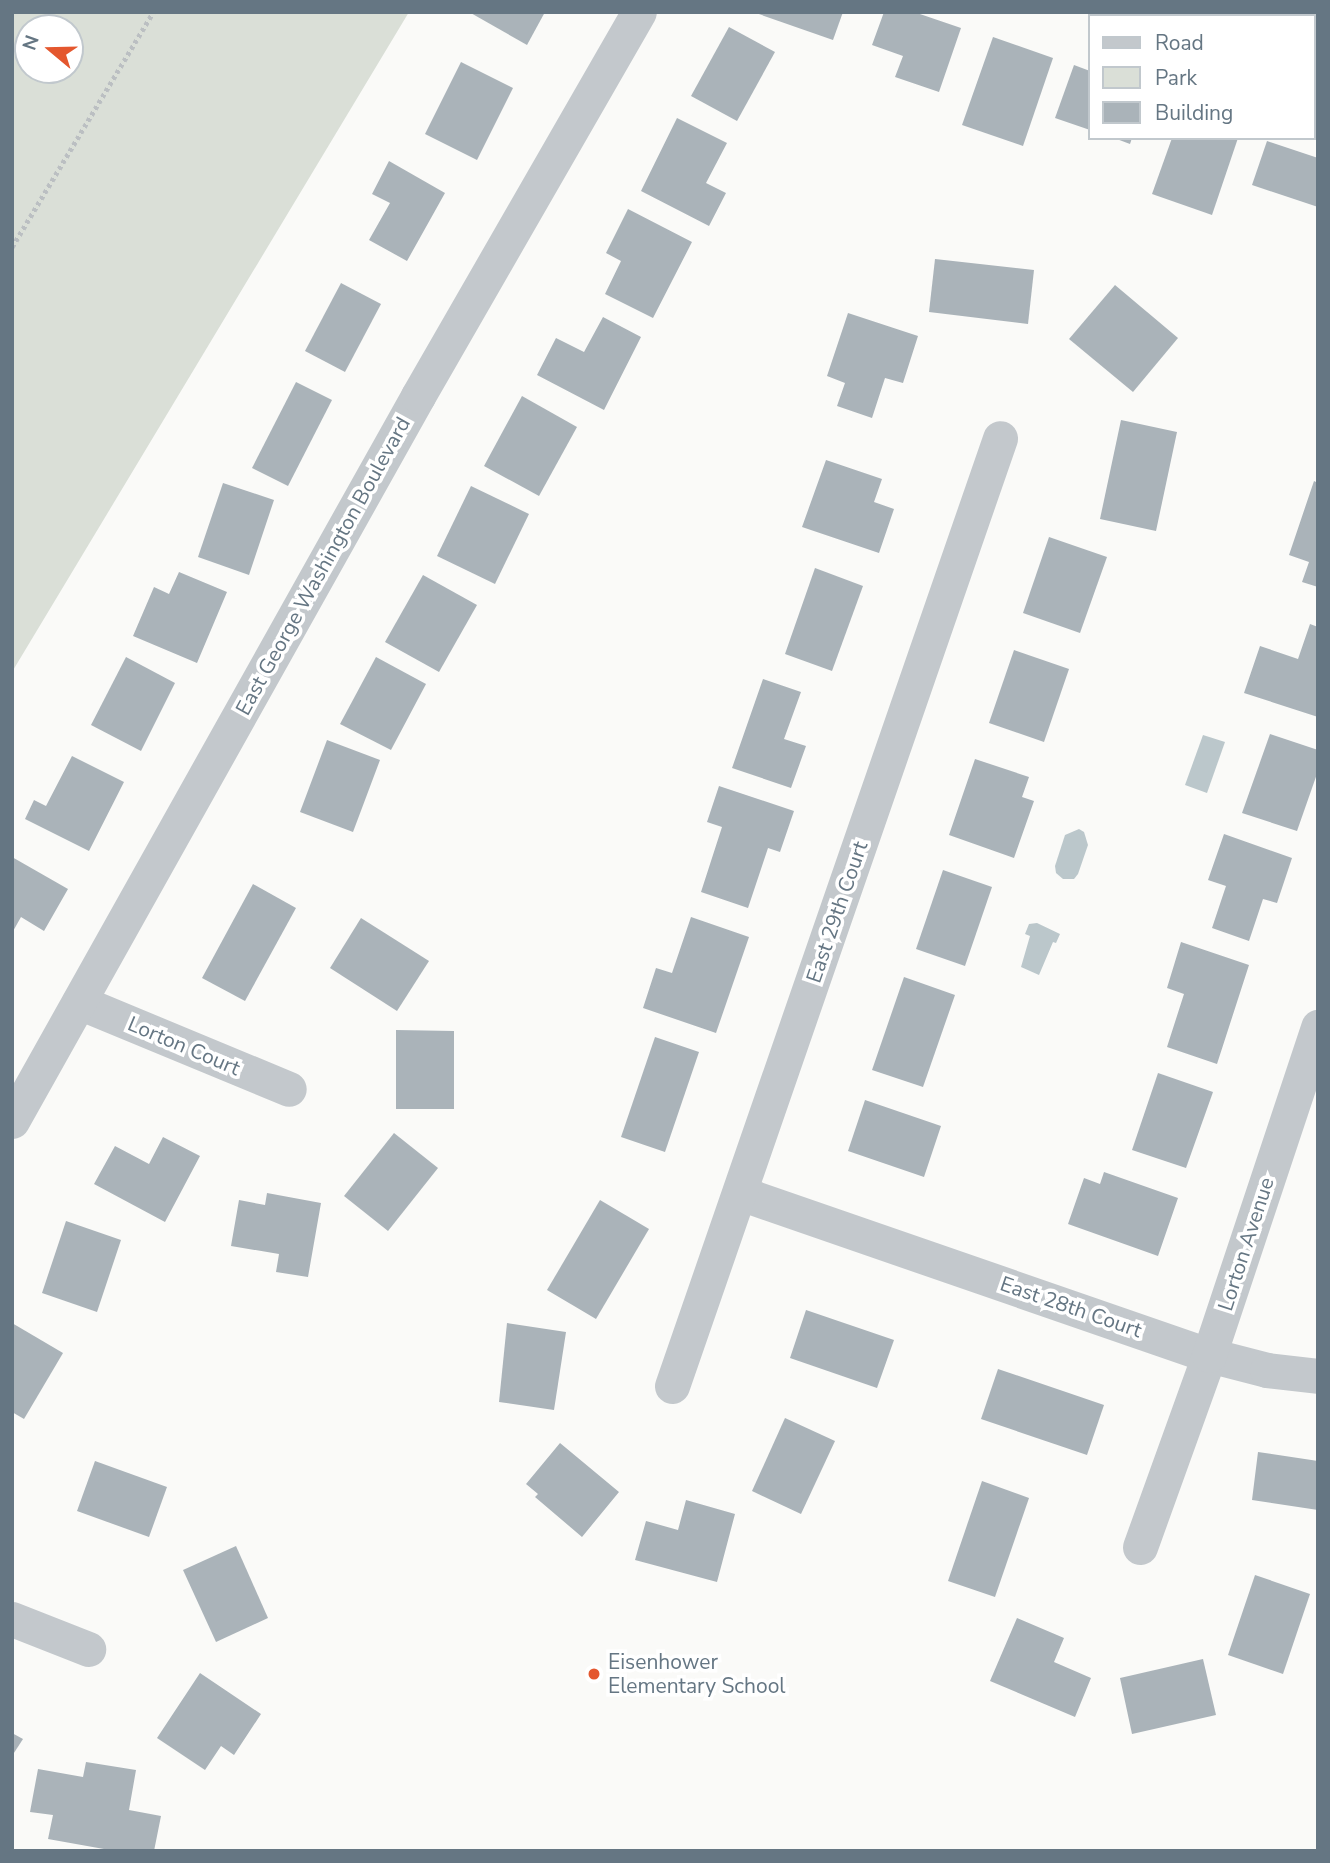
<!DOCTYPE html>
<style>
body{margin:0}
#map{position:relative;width:1330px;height:1863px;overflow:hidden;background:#fafaf8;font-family:"Nunito Sans",sans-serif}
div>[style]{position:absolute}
.green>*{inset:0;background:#dadfd7}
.water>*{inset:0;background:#bbc7cb}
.building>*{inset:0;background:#aab3b9}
.path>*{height:4.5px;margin-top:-2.25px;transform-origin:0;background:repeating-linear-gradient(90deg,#bbbfc2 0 3.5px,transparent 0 7px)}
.minor>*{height:35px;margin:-17.5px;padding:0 17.5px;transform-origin:17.5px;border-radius:17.5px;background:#c3c8cc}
.dots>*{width:19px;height:19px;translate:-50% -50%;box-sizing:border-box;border:4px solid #fff;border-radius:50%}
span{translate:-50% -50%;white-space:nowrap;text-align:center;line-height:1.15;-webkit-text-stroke:7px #fff;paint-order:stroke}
.street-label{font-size:21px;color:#657683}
.poi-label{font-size:21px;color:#657683}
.left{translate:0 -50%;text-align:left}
.frame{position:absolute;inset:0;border:14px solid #657683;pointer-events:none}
.legend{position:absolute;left:1088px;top:14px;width:228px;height:126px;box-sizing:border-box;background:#fff;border:2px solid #c1c8cd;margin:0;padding:9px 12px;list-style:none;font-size:21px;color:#657683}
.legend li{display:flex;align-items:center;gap:14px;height:35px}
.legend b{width:35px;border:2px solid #c1c8cd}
.north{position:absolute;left:14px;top:14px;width:70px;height:70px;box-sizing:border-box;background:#fff;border:2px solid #c1c8cd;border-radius:50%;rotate:289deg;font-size:19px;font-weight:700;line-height:28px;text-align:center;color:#657683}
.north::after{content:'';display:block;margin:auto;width:24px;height:32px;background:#e4572e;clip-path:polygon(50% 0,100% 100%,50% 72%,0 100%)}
</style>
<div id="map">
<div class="green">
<div style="clip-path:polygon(evenodd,12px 12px,409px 12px,12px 672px,12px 12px,28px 28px,70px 28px,70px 70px,28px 70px,28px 28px)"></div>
</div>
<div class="water">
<div style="clip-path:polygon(1203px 735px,1225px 742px,1207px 793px,1185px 785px)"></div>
<div style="clip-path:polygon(1079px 829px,1084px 832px,1088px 845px,1078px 874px,1074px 879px,1063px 879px,1056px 873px,1055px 866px,1065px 835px)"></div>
<div style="clip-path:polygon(1037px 923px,1060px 934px,1056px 943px,1053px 942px,1039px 975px,1021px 967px,1030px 936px,1025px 934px,1029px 924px)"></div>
</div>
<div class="building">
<div style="clip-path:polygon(469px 12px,545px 12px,527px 45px)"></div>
<div style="clip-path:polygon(753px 12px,843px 12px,833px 40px)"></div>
<div style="clip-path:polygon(884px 12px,914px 12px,961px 28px,939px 92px,895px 77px,903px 56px,872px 45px)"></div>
<div style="clip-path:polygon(729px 27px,775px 52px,737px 121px,691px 96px)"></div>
<div style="clip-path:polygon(993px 37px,1053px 58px,1023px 146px,962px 125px)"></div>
<div style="clip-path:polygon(461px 62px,513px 88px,477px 160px,425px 134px)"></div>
<div style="clip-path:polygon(1074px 65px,1090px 71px,1090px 130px,1055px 118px)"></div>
<div style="clip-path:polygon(677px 118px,727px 143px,706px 183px,726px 193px,709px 226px,641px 191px)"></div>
<div style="clip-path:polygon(1114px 138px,1132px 138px,1130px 144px)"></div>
<div style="clip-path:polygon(1172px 138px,1238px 138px,1212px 215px,1152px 194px)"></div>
<div style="clip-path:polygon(1267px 141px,1318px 158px,1318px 207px,1252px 185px)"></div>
<div style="clip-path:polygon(389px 161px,445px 193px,407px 261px,369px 240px,390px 203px,372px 194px)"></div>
<div style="clip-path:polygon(628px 209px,692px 242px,653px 318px,605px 294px,621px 261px,606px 253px)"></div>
<div style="clip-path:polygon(935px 259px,1034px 270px,1028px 324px,929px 312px)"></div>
<div style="clip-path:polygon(341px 283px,381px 304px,345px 372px,305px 351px)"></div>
<div style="clip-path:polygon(1115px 285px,1178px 338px,1133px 392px,1069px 339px)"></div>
<div style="clip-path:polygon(848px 313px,918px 336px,903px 383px,885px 378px,872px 418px,837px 406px,845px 383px,827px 376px)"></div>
<div style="clip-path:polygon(603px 317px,641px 337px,604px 410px,537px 375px,556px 338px,584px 352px)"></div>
<div style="clip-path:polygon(296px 382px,332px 400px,288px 486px,252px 468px)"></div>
<div style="clip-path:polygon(522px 396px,577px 427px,539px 496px,484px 466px)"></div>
<div style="clip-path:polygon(1121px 420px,1177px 432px,1156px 531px,1100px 519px)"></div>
<div style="clip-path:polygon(826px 460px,882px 479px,874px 502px,894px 509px,879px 553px,802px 527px)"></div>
<div style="clip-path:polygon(1314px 481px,1318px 483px,1318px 587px,1302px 582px,1309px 562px,1289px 555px)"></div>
<div style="clip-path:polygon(223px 483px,274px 500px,249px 575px,198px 557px)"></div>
<div style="clip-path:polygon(471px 486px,529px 514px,495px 584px,437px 556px)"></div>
<div style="clip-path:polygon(1049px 537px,1107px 557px,1080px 633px,1023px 613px)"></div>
<div style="clip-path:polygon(815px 568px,863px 586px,832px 671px,785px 654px)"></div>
<div style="clip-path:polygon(179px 572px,227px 592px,197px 663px,133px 636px,154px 587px,169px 594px)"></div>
<div style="clip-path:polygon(423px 575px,477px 605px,439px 672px,385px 642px)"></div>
<div style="clip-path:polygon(1310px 624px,1318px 627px,1318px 717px,1244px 693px,1260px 646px,1298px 659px)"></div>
<div style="clip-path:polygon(1014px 650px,1069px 669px,1044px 742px,989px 723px)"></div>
<div style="clip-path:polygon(126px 657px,175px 683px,141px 751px,91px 725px)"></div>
<div style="clip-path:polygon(376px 657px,426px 684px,391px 750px,340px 724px)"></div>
<div style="clip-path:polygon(763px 679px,801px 692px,784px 739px,806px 746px,791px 788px,732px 768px)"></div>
<div style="clip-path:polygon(1270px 734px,1318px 750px,1318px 771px,1297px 831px,1242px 813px)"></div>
<div style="clip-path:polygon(327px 740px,380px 760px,353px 832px,300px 812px)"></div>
<div style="clip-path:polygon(72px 756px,124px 782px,89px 851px,25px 819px,34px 800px,46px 806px)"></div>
<div style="clip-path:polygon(975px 759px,1029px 777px,1022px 797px,1034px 801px,1014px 858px,949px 835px)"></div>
<div style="clip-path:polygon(719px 786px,794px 811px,780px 852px,768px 848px,748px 908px,701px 892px,722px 827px,707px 822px)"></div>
<div style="clip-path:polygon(1224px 834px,1292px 858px,1277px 903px,1263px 899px,1249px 941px,1212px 928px,1226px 886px,1208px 880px)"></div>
<div style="clip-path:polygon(12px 857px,68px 889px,44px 931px,21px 917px,12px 933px)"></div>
<div style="clip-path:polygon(943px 870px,992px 887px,965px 966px,916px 949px)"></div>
<div style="clip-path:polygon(253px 884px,296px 908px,245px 1001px,202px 978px)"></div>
<div style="clip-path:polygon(691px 917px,749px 937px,716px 1033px,643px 1008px,656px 968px,672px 973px)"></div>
<div style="clip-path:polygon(361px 918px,429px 961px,397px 1011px,330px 968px)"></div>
<div style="clip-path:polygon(1181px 942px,1249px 965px,1217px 1064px,1167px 1047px,1184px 994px,1167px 988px)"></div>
<div style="clip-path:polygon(904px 977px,955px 995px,923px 1087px,872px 1070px)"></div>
<div style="clip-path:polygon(396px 1030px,454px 1031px,454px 1109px,396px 1109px)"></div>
<div style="clip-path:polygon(655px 1037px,699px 1052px,665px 1152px,621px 1137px)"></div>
<div style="clip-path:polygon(1158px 1073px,1213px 1092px,1186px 1168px,1132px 1150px)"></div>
<div style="clip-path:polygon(865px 1100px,941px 1126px,924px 1177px,848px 1151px)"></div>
<div style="clip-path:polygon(394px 1133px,438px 1168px,388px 1231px,344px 1196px)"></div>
<div style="clip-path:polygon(163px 1137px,200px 1156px,165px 1222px,94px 1184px,115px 1146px,149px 1164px)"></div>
<div style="clip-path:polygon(1104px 1172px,1178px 1198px,1158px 1256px,1068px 1224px,1084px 1178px,1100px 1184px)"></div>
<div style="clip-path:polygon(267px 1193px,321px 1203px,308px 1277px,276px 1272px,279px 1254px,231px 1246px,239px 1200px,265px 1205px)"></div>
<div style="clip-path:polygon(600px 1200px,649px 1229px,596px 1319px,547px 1290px)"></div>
<div style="clip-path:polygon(66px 1221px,121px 1240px,97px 1312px,42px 1293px)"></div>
<div style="clip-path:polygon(806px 1310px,894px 1340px,877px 1388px,790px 1358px)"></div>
<div style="clip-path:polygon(12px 1323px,63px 1353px,24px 1419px,12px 1412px)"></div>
<div style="clip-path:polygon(507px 1323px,566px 1332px,554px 1410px,499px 1402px)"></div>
<div style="clip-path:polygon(998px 1369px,1104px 1405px,1087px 1455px,981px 1419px)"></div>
<div style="clip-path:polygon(785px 1418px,835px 1441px,801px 1514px,752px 1491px)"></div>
<div style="clip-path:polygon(560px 1443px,619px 1492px,582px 1537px,535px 1497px,538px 1494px,526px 1484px)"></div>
<div style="clip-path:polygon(1258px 1452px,1318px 1461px,1318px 1510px,1252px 1500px)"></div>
<div style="clip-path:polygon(95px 1461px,167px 1487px,149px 1537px,77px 1511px)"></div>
<div style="clip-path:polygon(982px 1481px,1029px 1498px,995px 1597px,948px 1581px)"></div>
<div style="clip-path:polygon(686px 1500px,735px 1514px,717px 1582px,635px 1560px,646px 1521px,678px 1530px)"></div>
<div style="clip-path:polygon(236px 1546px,268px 1618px,216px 1642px,183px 1570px)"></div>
<div style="clip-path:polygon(1255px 1575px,1310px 1594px,1283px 1674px,1228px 1655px)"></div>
<div style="clip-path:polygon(1017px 1618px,1064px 1638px,1054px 1662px,1091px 1678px,1075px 1717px,990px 1681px)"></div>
<div style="clip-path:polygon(1203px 1659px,1216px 1715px,1132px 1734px,1120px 1678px)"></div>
<div style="clip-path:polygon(200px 1673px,261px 1714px,234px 1755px,221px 1746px,205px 1770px,157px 1738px)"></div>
<div style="clip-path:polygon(12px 1733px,23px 1739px,12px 1756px)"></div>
<div style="clip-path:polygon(86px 1762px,136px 1770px,129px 1810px,161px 1816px,154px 1851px,115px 1851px,48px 1839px,53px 1815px,30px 1812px,38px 1769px,83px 1777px)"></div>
</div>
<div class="path">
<div style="left:12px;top:247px;width:274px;rotate:-59deg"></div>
</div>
<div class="minor">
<div style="left:1202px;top:12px;width:11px;rotate:22deg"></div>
<div style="left:1314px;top:53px;width:4px;rotate:27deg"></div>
<div style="left:79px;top:1002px;width:227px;rotate:22.5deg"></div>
<div style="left:12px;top:1121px;width:831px;rotate:-60.75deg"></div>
<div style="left:418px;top:396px;width:443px;rotate:-60.1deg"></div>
<div style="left:740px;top:1193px;width:496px;rotate:19.1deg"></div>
<div style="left:1209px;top:1355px;width:60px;rotate:14.5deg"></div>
<div style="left:1267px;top:1370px;width:51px;rotate:6.7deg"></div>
<div style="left:672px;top:1386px;width:1003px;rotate:-70.91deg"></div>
<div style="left:1140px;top:1547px;width:204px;rotate:-70.2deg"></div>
<div style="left:1209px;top:1355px;width:346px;rotate:-71.6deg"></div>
<div style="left:12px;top:1619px;width:82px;rotate:21.5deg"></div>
</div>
<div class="dots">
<div style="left:594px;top:1674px;background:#e4572e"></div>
</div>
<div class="street-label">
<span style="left:323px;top:566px;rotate:-61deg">East George Washington Boulevard</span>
<span style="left:837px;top:912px;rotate:-71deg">East 29th Court</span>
<span style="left:184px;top:1046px;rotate:23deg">Lorton Court</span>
<span style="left:1246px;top:1244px;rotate:-72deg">Lorton Avenue</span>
<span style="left:1071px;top:1307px;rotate:19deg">East 28th Court</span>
</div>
<div class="poi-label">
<span class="left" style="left:608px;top:1674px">Eisenhower<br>Elementary School</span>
</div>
<div class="frame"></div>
<ul class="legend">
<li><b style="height:9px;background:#c3c8cc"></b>Road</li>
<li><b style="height:19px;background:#dadfd7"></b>Park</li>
<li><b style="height:19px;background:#aab3b9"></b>Building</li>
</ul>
<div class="north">N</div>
</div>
